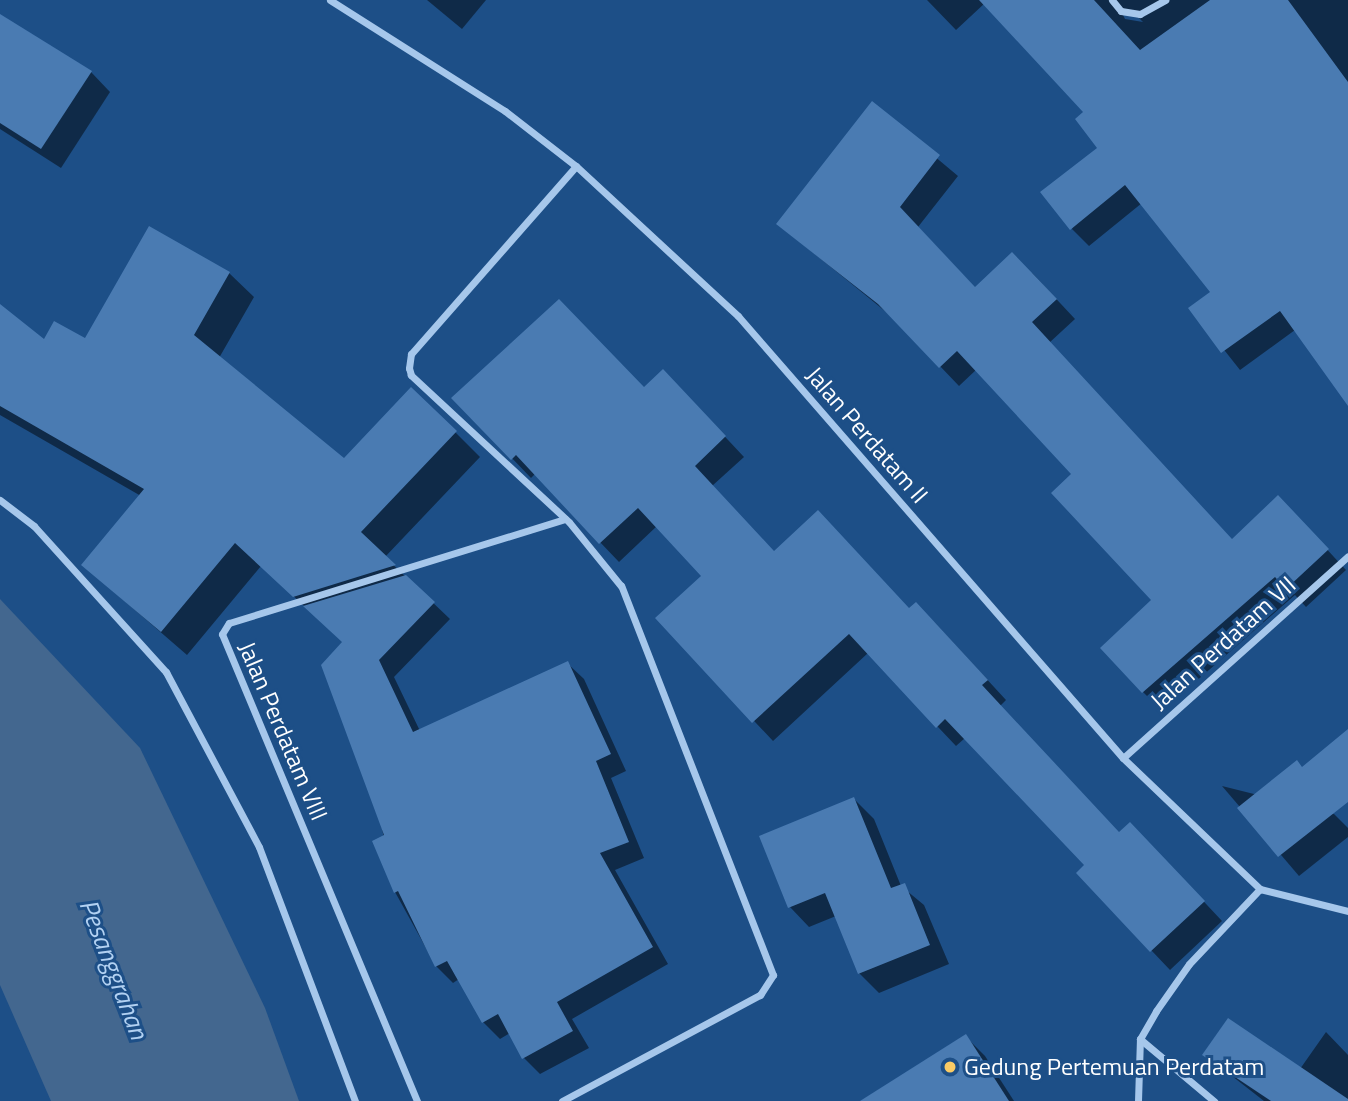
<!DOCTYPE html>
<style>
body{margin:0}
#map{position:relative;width:1348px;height:1101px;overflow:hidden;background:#1d4f87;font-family:"Titillium Web",sans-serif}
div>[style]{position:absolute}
.water>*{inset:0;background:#43678f}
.shadow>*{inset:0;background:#0007}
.building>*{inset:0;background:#4a7bb2}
.street>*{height:7px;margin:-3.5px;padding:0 3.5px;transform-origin:3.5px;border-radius:3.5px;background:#a6c7eb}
.dots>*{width:19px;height:19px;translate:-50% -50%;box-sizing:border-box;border:4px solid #1d4f87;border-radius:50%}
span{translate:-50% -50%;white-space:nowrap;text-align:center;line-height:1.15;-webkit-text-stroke:6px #1d4f87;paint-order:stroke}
.street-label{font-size:24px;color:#fff}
.poi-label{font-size:24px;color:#fff}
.left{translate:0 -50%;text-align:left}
.water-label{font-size:26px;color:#b2d1f2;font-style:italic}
</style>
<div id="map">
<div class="water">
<div style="clip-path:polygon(0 599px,140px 748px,265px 1008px,299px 1101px,51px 1101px,0 985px)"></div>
</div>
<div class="shadow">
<div style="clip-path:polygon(427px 0,486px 0,462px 29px)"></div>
<div style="clip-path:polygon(evenodd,927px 0,1348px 0,1348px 399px,1295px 330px,1240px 370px,1191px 308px,1213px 292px,1142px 203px,1089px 246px,1072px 229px,1100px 148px,1086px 112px,985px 3px,956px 30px,927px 0,1132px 11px,1143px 22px,1125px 19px,1123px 15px,1132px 11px)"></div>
<div style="clip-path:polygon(0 28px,91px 72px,110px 92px,61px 168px,0 129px)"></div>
<div style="clip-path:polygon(872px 104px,958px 176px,918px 227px,976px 289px,1032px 273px,1075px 319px,1049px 343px,1233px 541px,1297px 517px,1346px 570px,1306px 607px,1295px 595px,1162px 711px,1143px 692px,1153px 600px,1074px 474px,977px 369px,959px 386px,896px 320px,778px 224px)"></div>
<div style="clip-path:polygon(229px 273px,254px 297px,219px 358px,344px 461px,455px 432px,480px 457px,385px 557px,450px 619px,394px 677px,420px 731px,567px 663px,584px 679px,626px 771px,611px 778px,644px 858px,615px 870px,668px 964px,572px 1019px,589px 1048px,540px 1074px,524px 1058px,510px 1033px,500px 1039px,483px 1022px,459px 979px,453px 983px,436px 966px,395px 892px,344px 643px,261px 566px,187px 655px,83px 565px,141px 496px,0 415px,0 307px,44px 341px,85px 341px)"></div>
<div style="clip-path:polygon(644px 389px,682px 391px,744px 457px,712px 486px,775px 553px,935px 623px,1006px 700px,1000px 706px,1120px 834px,1149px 843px,1222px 921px,1170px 970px,1078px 873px,1086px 865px,965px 738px,956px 746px,868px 653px,773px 741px,657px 618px,704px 576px,657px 526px,619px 562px,535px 474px,531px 478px,454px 398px)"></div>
<div style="clip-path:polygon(1222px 786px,1334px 814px,1348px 828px,1348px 837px,1299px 876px)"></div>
<div style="clip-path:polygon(854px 799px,874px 819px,901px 886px,924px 905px,949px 964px,879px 993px,859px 973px,836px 916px,809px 927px,790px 907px)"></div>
<div style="clip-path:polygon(1326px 1032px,1348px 1055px,1348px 1101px,1264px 1101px,1205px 1055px,1300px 1069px)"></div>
<div style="clip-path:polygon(965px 1036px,985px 1056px,1014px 1101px,863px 1101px)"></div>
</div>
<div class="building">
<div style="clip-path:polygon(979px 0,1094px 0,1140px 50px,1210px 0,1288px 0,1348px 82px,1348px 406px,1280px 311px,1221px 353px,1188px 308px,1210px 292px,1125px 185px,1070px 230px,1040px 192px,1097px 148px,1075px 119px,1083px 112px)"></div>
<div style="clip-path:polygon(0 14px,92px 71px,41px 149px,0 123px)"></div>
<div style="clip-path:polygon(872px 101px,940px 155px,900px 207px,975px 287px,1012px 252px,1057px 299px,1032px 322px,1232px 539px,1278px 495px,1329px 549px,1286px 589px,1275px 577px,1142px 693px,1100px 648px,1151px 600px,1051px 493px,1071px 474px,957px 351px,939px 368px,878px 304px,776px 224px)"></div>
<div style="clip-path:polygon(149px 226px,230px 272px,194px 335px,344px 458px,411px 387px,457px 431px,361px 532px,396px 565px,293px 597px,235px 543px,161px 632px,81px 565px,144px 489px,0 406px,0 304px,44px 339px,54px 321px,85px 338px)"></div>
<div style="clip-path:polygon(559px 299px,644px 387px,663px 369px,726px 436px,695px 466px,774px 551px,818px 510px,909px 608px,916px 602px,988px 680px,982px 685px,1119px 832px,1130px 822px,1205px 901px,1150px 952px,1076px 873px,1084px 865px,945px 719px,936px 728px,849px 634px,752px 723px,655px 618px,701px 576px,638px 508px,599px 544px,516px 455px,511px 460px,451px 398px)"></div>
<div style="clip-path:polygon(406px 575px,435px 602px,379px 660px,413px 732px,568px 661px,611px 754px,596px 761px,629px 842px,600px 853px,653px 947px,557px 1002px,573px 1031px,522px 1059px,498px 1014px,482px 1023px,447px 961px,435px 967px,398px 891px,394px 893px,372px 841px,384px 835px,321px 665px,342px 642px,303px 606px)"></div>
<div style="clip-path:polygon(1348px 729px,1348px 802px,1278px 857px,1237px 808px,1297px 760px,1302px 767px)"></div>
<div style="clip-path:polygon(854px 797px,891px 888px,905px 883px,930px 945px,858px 974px,825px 893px,788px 908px,759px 836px)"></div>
<div style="clip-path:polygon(1228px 1018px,1348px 1099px,1348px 1101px,1271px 1101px,1202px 1055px)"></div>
<div style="clip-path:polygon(966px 1034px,1009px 1101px,860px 1101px)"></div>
</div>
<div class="street">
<div style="left:330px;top:0;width:207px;rotate:32.4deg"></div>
<div style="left:505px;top:111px;width:90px;rotate:37.8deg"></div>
<div style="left:576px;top:166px;width:221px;rotate:42.8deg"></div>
<div style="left:738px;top:316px;width:586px;rotate:48.94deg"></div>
<div style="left:1123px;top:758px;width:190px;rotate:43.7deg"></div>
<div style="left:1260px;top:889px;width:91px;rotate:14deg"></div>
<div style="left:1112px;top:0;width:14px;rotate:51deg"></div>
<div style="left:1121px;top:11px;width:19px;rotate:9deg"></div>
<div style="left:1140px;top:14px;width:29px;rotate:-29deg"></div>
<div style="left:0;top:500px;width:43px;rotate:37.4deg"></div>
<div style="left:34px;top:526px;width:197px;rotate:47.9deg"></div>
<div style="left:166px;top:672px;width:198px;rotate:62deg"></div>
<div style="left:259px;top:847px;width:272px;rotate:69.3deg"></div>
<div style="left:1123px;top:758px;width:302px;rotate:-41.9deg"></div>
<div style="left:1140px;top:1039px;width:97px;rotate:40deg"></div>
<div style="left:417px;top:1101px;width:506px;rotate:-112.66deg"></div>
<div style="left:222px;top:634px;width:13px;rotate:-58deg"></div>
<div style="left:229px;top:623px;width:352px;rotate:-17.2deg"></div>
<div style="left:562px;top:1101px;width:225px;rotate:-28.2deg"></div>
<div style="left:760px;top:995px;width:24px;rotate:-57deg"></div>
<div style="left:773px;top:975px;width:418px;rotate:-111.3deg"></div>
<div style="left:621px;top:586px;width:82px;rotate:-129.1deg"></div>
<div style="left:569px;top:522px;width:216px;rotate:-137.1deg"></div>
<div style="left:411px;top:375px;width:7px;rotate:-106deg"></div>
<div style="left:409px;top:368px;width:14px;rotate:-82deg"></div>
<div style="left:411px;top:354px;width:250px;rotate:-48.7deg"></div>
<div style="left:1138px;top:1101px;width:62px;rotate:-88.2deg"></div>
<div style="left:1140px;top:1039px;width:32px;rotate:-60deg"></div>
<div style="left:1156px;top:1011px;width:57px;rotate:-54.9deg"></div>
<div style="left:1189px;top:964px;width:103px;rotate:-46.6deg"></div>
</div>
<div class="dots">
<div style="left:950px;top:1067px;background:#facb65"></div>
</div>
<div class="street-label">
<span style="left:867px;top:435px;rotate:49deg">Jalan Perdatam II</span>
<span style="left:1223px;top:643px;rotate:-42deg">Jalan Perdatam VII</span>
<span style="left:283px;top:731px;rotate:67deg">Jalan Perdatam VIII</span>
</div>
<div class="poi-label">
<span class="left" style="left:964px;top:1067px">Gedung Pertemuan Perdatam</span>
</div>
<div class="water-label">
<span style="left:114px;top:969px;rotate:69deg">Pesanggrahan</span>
</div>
</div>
